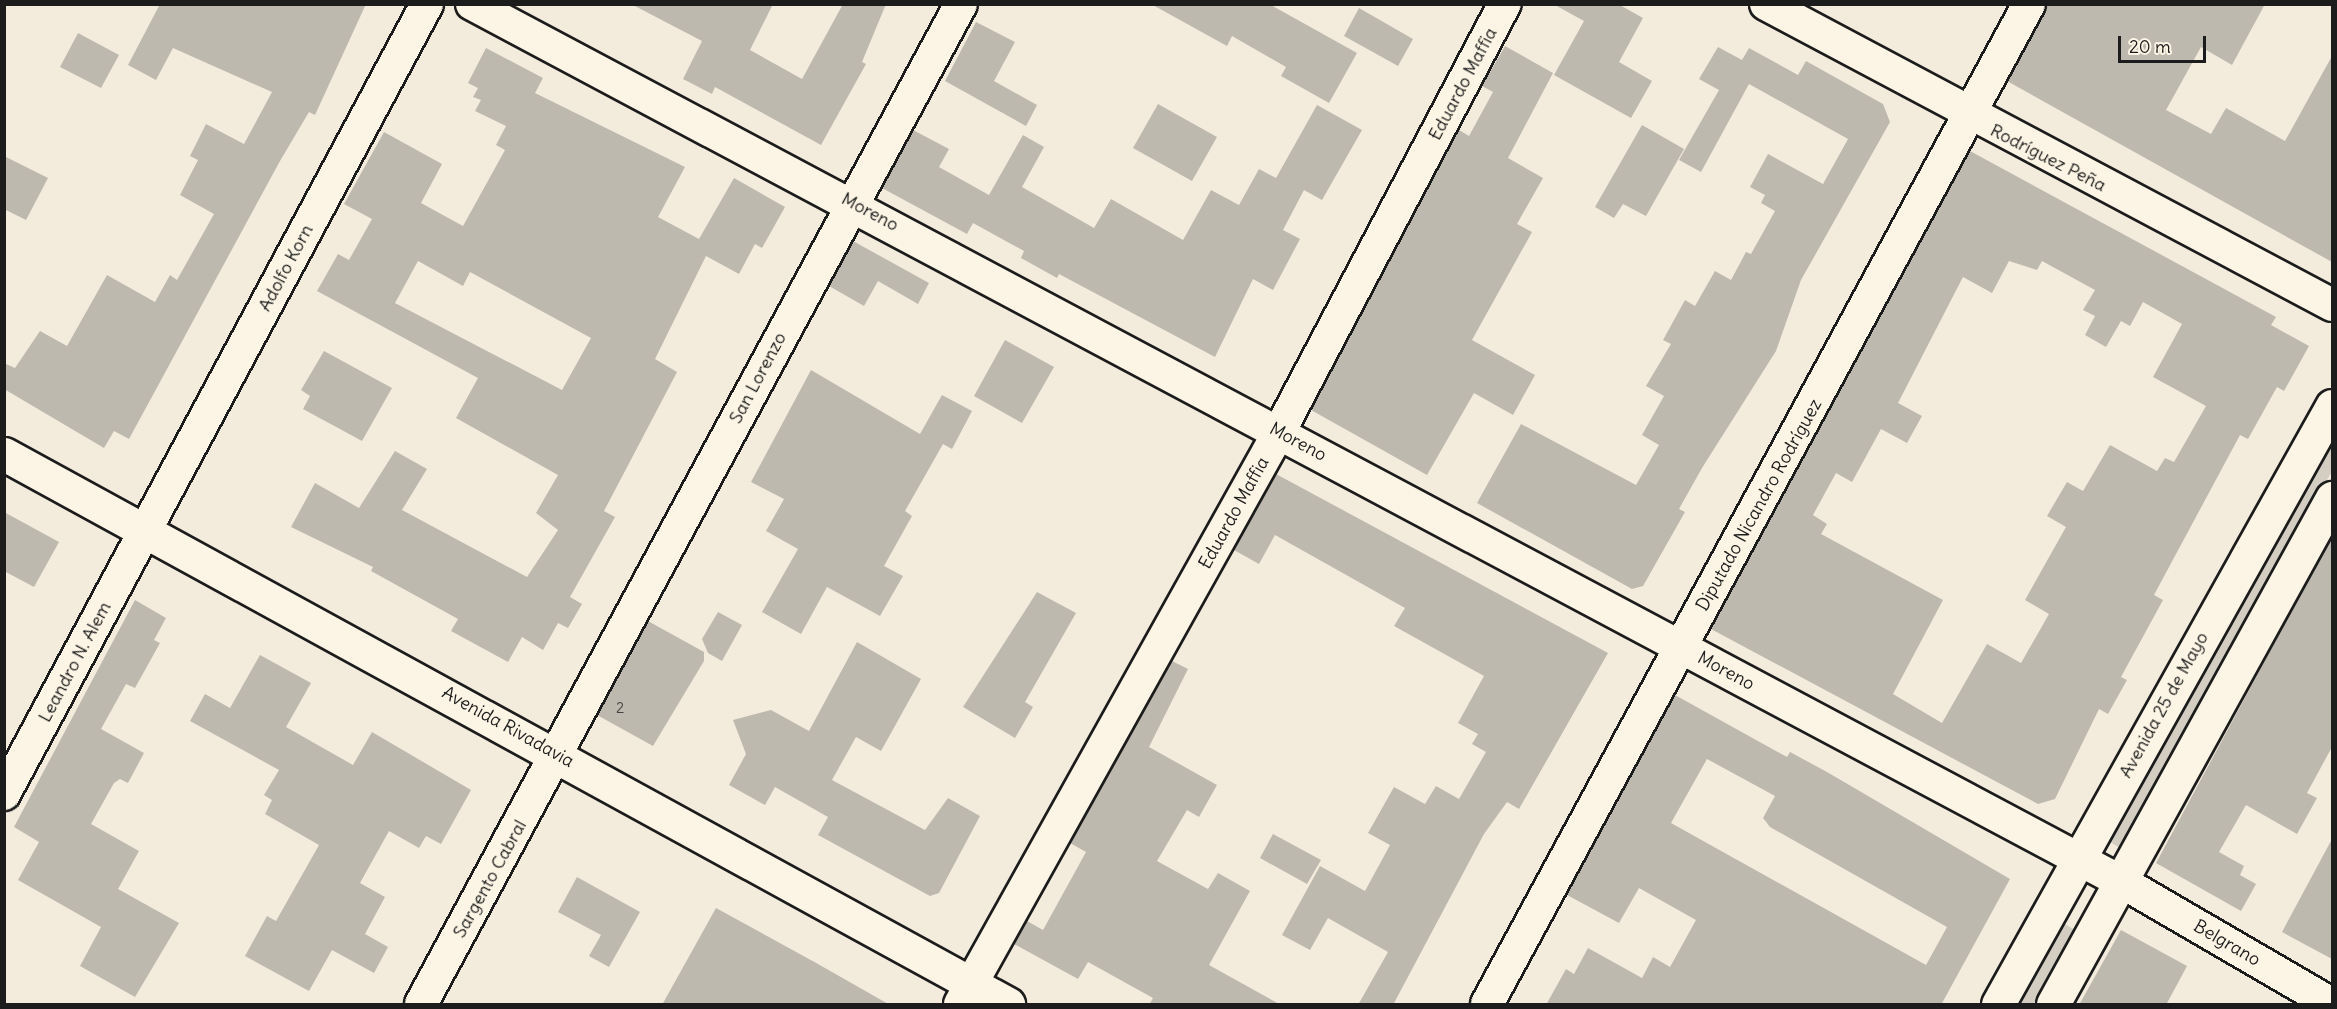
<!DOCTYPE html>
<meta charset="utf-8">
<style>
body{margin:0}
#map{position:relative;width:2337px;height:1009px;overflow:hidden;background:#f3ecdd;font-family:Delius,sans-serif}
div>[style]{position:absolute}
.green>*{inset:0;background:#d3cec1}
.building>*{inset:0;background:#beb9ae}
.roads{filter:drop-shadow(2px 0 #1c1c1c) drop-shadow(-2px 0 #1c1c1c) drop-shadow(0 2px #1c1c1c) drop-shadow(0 -2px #1c1c1c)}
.minor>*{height:32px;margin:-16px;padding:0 16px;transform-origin:16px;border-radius:16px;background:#fcf5e5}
.major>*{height:33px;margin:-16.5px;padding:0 16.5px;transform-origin:16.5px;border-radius:16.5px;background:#fcf5e5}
span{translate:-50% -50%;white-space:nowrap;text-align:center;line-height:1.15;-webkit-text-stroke:4.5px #fcf5e5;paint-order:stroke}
.number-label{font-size:15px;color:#444340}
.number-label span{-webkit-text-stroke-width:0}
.street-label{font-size:18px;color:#1c1c1c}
.frame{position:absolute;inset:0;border:6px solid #1c1c1c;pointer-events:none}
.scale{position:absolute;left:2118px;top:36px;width:88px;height:27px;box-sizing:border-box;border:3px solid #1c1c1c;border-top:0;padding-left:8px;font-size:18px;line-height:21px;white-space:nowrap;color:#1c1c1c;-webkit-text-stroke:4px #fcf5e5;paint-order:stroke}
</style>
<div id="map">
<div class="green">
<div style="clip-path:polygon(2332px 443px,2332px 471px,2122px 849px,2110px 842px)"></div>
<div style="clip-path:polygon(2063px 923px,2077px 931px,2036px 1004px,2018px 1004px)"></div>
</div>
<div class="building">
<div style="clip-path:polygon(160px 4px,366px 4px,315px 115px,309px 112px,280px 161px,129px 439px,114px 431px,104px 448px,4px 389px,4px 363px,15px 368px,40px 331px,67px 346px,107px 275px,155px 302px,170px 275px,177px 280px,214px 214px,180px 195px,198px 160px,190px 156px,206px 124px,244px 144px,272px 92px,173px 48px,156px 80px,128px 65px)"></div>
<div style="clip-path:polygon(631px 4px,773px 4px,750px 50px,802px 79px,843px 4px,886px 4px,862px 62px,866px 64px,821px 145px,715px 87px,712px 94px,683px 79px,702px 41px)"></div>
<div style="clip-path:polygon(1151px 4px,1269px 4px,1357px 53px,1329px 103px,1281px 76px,1286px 67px,1232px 36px,1227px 46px)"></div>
<div style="clip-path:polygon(1553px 4px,1618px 4px,1643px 18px,1619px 62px,1652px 81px,1631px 118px,1554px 75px,1584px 21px)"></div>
<div style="clip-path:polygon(2047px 4px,2265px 4px,2232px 65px,2201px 47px,2166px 110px,2211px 134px,2226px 108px,2285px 141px,2332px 56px,2332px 262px,2007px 81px)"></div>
<div style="clip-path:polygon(1359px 8px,1413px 39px,1398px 66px,1344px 36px)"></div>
<div style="clip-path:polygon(976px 22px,1015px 42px,994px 81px,1037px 105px,1026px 126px,945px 81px)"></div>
<div style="clip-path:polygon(78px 33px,119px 55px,101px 88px,60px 67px)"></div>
<div style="clip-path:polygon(1505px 46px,1553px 73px,1508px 158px,1543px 178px,1517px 224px,1532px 232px,1472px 340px,1535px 375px,1513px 415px,1474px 393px,1427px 475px,1311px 410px,1459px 130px,1469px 136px,1493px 92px,1482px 86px)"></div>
<div style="clip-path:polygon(1718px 47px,1742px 60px,1749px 48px,1798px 75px,1806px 61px,1883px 104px,1890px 122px,1801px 280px,1776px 351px,1702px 468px,1679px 509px,1685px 512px,1643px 586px,1632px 589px,1477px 503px,1521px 424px,1636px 485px,1659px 445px,1642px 435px,1664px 396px,1646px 386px,1671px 344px,1663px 340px,1685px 300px,1695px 306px,1715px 271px,1731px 280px,1746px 252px,1751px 254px,1775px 211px,1761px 203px,1765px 195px,1750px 187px,1768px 154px,1823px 184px,1848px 139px,1749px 84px,1701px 172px,1679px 160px,1719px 90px,1699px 79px)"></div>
<div style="clip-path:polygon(evenodd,486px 48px,543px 78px,535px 93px,685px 167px,658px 217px,699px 239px,734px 178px,785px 207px,762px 248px,755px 244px,739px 274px,706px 256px,655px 359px,677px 372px,604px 511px,615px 517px,570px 597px,582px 604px,568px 628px,558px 623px,543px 650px,522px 637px,508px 662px,451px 631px,458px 619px,371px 571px,373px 567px,291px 527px,315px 483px,359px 508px,395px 451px,427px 469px,402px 510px,527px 577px,558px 530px,536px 513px,558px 475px,456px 418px,478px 378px,317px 291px,338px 254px,349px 260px,372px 219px,344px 204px,384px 132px,442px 164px,421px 203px,463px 226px,505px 150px,496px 145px,506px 126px,475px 111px,481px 100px,473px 97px,478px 88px,468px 83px,486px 48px,418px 261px,463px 286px,470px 272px,591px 338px,562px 390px,395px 303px,418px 261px)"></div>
<div style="clip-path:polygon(1158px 104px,1217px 137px,1192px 181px,1133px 148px)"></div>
<div style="clip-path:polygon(1317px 105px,1362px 130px,1322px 200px,1304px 190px,1283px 230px,1300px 239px,1273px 290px,1253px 279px,1215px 357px,1059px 274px,1057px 278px,1021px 258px,1024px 251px,973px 223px,967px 234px,882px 188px,913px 130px,949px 149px,939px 167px,989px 195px,1023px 135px,1044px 147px,1022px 187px,1094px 228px,1111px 199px,1183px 240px,1211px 190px,1239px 205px,1259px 169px,1276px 178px)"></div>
<div style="clip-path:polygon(1642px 125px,1684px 149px,1646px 216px,1623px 204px,1614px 218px,1595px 207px)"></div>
<div style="clip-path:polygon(evenodd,1970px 151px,2276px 317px,2271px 325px,2309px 346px,2284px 391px,2277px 387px,2248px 439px,2240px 435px,2154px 595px,2163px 600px,2121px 677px,2127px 680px,2108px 714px,2099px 709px,2055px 799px,2038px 804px,1711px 629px,1970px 151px,2009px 261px,2037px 270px,2042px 261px,2095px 290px,2083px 310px,2095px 316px,2085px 335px,2106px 347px,2121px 321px,2130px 326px,2143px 302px,2182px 324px,2153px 377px,2206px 406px,2174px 462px,2165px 458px,2157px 471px,2110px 445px,2083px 491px,2067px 482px,2047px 516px,2066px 527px,2025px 600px,2049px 614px,2021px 663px,1987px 644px,1942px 723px,1893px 694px,1943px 600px,1821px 534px,1827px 524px,1813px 515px,1836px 473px,1852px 482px,1881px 429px,1907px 443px,1922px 416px,1898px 403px,1963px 277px,1992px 293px,2009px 261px)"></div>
<div style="clip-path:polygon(4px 156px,48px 178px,26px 220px,4px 209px)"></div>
<div style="clip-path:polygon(853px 241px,929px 283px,918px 304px,878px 281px,864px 306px,829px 286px)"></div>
<div style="clip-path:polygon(1005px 340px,1054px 367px,1022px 423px,974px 396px)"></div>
<div style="clip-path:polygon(324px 351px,392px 388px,362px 441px,303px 409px,310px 396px,301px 390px)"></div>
<div style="clip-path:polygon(811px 370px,920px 434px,942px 395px,972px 411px,952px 449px,943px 444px,905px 511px,912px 516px,884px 566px,903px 576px,880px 616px,827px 587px,801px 634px,762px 612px,798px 549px,766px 531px,784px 499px,751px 482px)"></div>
<div style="clip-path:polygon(1276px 474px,1608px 653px,1519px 809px,1507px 802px,1484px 834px,1393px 1005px,1358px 1005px,1388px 952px,1328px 918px,1310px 950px,1282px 935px,1320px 866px,1365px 891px,1390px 845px,1368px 833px,1394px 787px,1425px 804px,1436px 786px,1459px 799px,1486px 752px,1472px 744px,1478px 734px,1458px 723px,1484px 676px,1394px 626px,1405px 608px,1275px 535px,1259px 564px,1234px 550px)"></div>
<div style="clip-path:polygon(4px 512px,59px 542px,34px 587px,4px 571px)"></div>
<div style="clip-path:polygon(2332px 536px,2332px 747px,2307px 793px,2317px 798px,2297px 834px,2246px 805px,2219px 852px,2244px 866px,2240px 875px,2256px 884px,2241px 911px,2156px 863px)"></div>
<div style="clip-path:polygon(1037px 592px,1076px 613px,1025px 702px,1033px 707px,1015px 738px,963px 707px)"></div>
<div style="clip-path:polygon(135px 600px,166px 618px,154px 640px,160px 643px,135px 688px,126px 684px,101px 729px,144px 753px,128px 783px,120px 779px,114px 783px,91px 824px,139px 851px,118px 889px,179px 923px,135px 997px,80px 966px,101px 927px,18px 880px,39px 842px,14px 827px)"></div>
<div style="clip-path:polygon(718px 612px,742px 625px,722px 661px,708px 653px,702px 639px)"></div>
<div style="clip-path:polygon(648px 621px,704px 652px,704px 661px,653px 746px,597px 715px)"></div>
<div style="clip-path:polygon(857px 642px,921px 679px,881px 751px,856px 737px,832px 780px,925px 830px,948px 798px,980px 816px,939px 893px,930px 896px,818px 835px,828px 817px,775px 787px,765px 805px,729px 785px,746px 754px,733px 720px,771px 710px,809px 731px)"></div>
<div style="clip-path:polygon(260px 655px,311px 683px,286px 727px,353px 765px,372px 732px,471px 790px,441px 844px,426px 836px,419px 848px,389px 831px,360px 883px,385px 897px,365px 934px,388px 947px,374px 973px,332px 950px,309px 991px,245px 956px,267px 916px,276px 921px,319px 845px,265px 814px,272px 800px,264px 795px,279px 770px,190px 721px,205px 694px,230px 708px)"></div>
<div style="clip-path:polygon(1172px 661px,1188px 669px,1149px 747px,1217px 785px,1199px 817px,1187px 810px,1157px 861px,1208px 889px,1218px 873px,1250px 891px,1209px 965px,1281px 1005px,1149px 1005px,1153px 998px,1088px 962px,1078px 979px,1014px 944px,1027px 921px,1043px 930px,1086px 852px,1070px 843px)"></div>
<div style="clip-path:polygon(evenodd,1675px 695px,1787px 757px,1790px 752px,1827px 772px,2010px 879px,1941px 1005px,1546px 1005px,1566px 969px,1574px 974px,1588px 948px,1642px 978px,1653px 957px,1670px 967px,1696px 920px,1639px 888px,1619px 923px,1567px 895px,1675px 695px,1707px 759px,1775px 796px,1763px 818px,1770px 827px,1947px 927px,1926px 965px,1671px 823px,1707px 759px)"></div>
<div style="clip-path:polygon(1273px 834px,1321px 860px,1307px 884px,1260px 858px)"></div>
<div style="clip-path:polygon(2332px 839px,2332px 959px,2282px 932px)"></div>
<div style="clip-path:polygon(577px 877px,640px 912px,609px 967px,589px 956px,601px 935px,558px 912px)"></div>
<div style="clip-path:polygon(716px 908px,818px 964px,890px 1005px,662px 1005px)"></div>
<div style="clip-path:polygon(2121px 930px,2187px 966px,2166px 1005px,2079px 1005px)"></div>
</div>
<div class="roads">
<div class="minor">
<div style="left:472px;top:4px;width:1869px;rotate:28.02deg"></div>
<div style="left:2122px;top:882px;width:243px;rotate:30.2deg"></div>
<div style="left:1766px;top:4px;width:641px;rotate:28deg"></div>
<div style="left:4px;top:794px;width:896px;rotate:-61.83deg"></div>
<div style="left:421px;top:1004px;width:1136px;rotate:-61.63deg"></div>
<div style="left:960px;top:1004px;width:655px;rotate:-60.85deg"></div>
<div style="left:1279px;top:432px;width:484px;rotate:-62.2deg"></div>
<div style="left:1487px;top:1004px;width:1137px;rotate:-61.54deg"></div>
</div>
<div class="major">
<div style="left:4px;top:454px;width:1145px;rotate:28.71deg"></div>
<div style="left:1998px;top:1004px;width:685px;rotate:-60.82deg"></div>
<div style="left:2053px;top:1004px;width:578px;rotate:-61.13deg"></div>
</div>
</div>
<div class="number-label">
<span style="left:620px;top:708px">2</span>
</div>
<div class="street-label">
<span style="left:1463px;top:84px;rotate:-62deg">Eduardo Maffia</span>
<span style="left:2048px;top:158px;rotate:27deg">Rodríguez Peña</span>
<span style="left:870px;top:212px;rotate:28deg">Moreno</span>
<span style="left:286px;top:268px;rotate:-62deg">Adolfo Korn</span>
<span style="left:758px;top:378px;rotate:-62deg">San Lorenzo</span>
<span style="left:1298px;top:442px;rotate:28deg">Moreno</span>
<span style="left:1759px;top:505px;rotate:-61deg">Diputado Nicandro Rodríguez</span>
<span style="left:1234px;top:513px;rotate:-61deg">Eduardo Maffia</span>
<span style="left:75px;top:662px;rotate:-62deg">Leandro N. Alem</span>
<span style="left:1726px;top:671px;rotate:28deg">Moreno</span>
<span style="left:2164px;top:705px;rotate:-61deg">Avenida 25 de Mayo</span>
<span style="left:508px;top:727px;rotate:29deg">Avenida Rivadavia</span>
<span style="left:490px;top:879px;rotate:-61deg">Sargento Cabral</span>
<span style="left:2227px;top:943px;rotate:30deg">Belgrano</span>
</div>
<div class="frame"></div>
<div class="scale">20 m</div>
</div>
